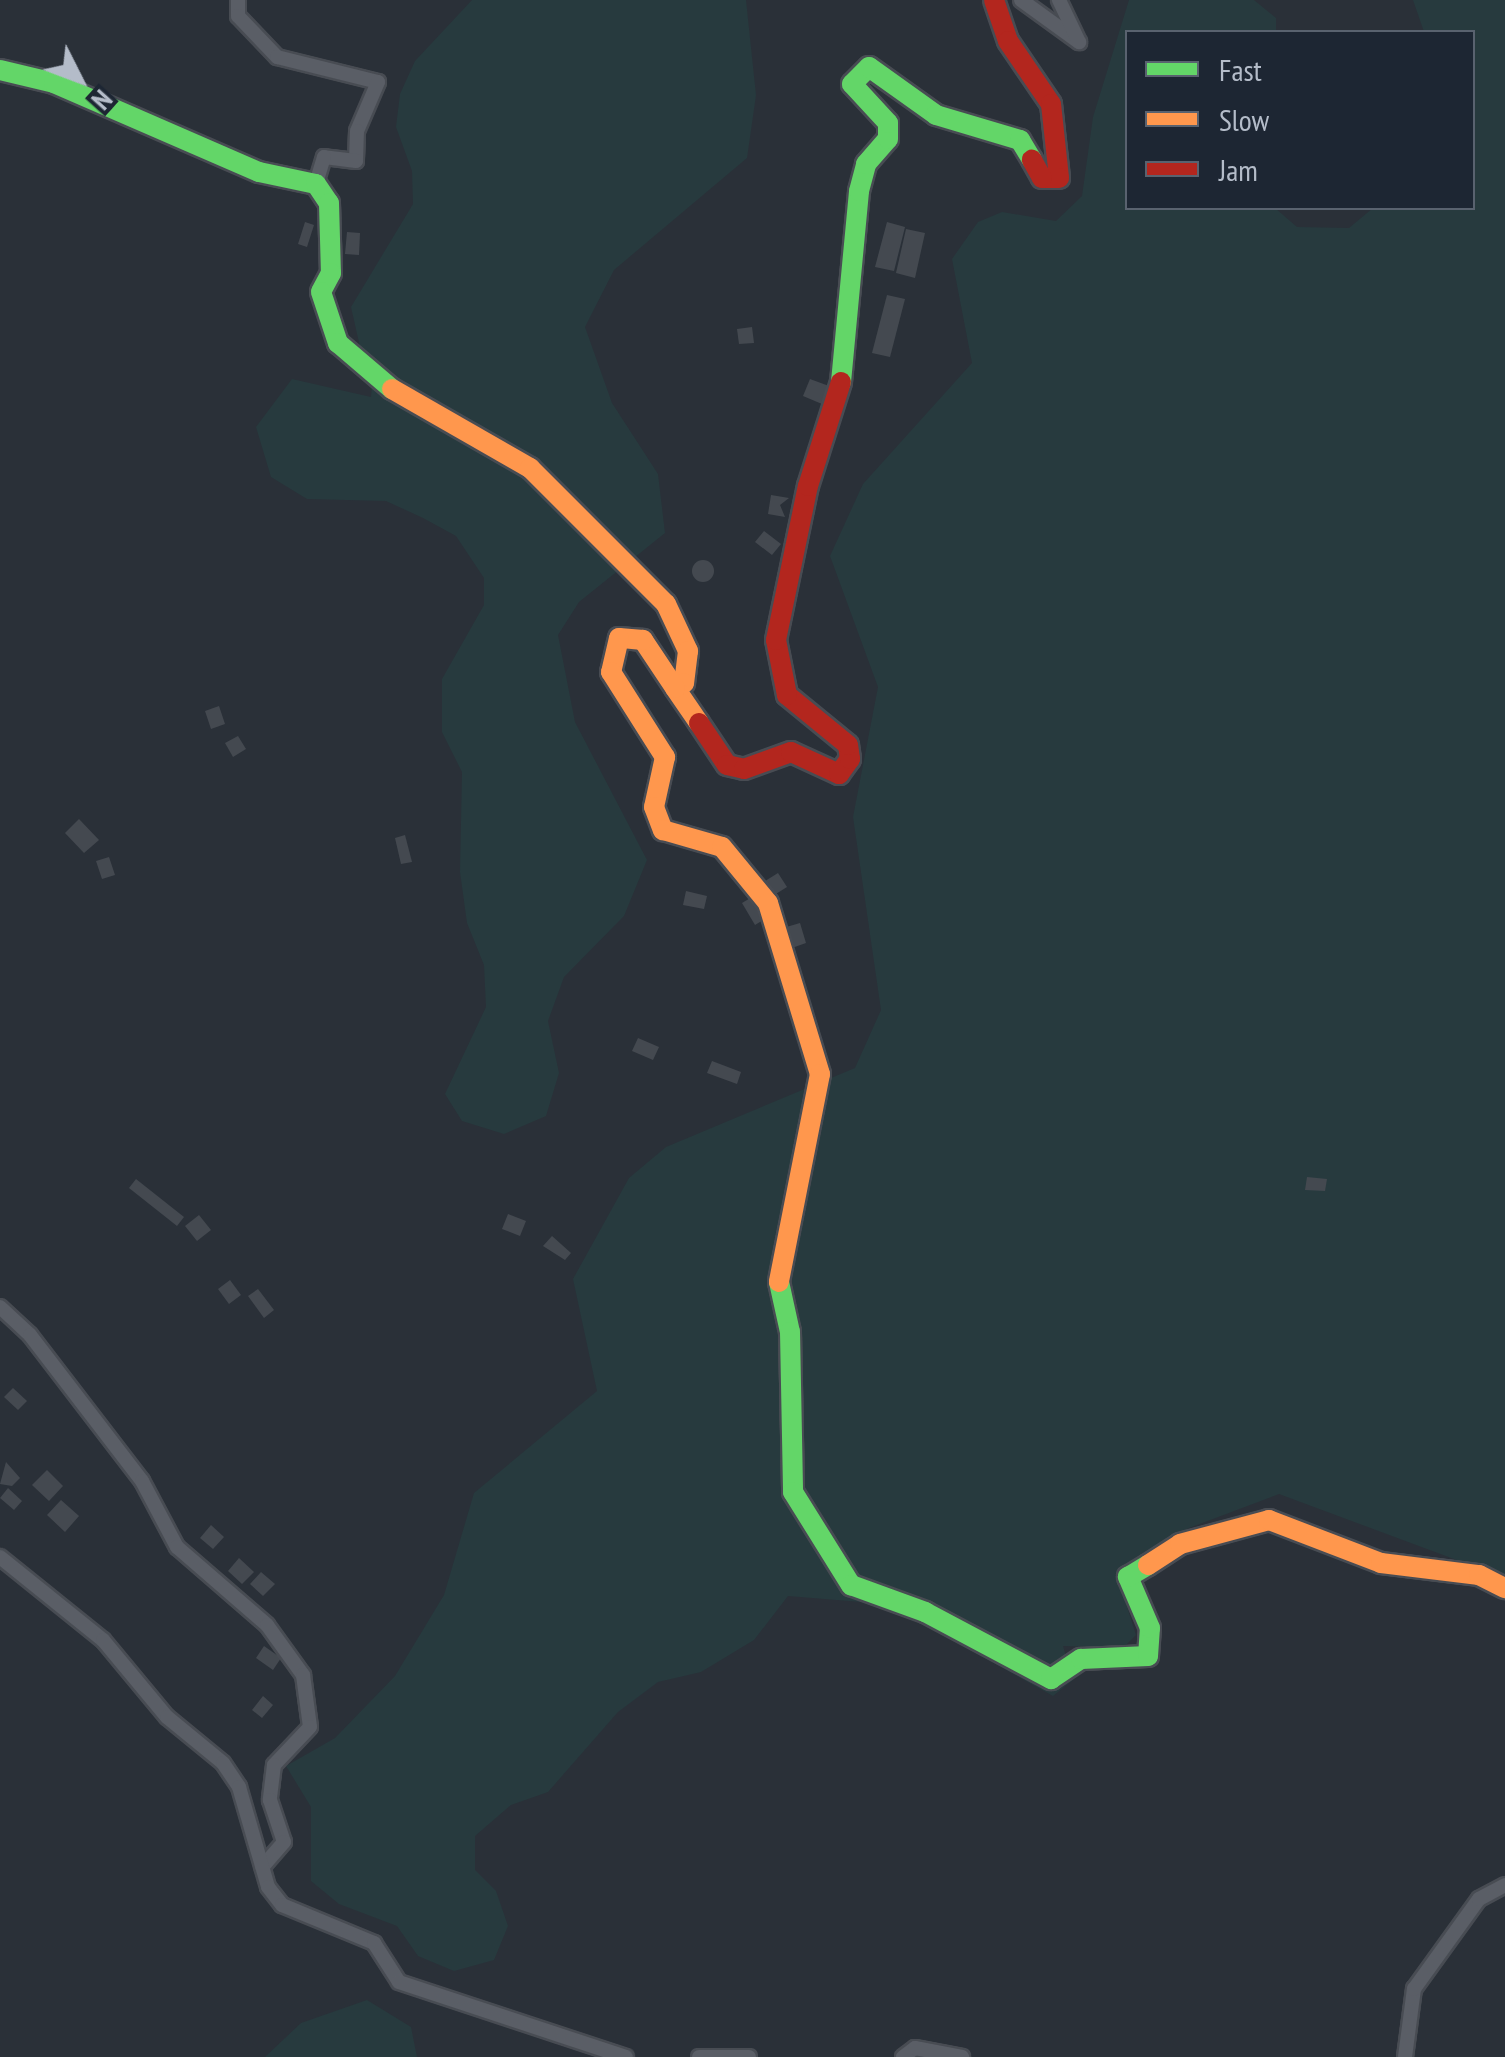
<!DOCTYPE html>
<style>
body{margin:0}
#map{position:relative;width:1505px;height:2057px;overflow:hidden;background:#2a3038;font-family:"PT Sans Narrow",sans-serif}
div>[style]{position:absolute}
.green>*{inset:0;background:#273a3e}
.building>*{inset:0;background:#444950}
.round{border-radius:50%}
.roads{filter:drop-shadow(2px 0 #484c53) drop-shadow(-2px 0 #484c53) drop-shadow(0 2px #484c53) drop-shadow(0 -2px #484c53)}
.street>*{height:14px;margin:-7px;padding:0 7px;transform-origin:7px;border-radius:7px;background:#5a5e66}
.fast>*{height:20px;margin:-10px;padding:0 10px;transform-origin:10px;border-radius:10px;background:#63d668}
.slow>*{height:20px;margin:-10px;padding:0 10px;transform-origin:10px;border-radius:10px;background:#ff974d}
.jam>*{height:20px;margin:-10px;padding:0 10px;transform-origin:10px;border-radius:10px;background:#b3261e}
span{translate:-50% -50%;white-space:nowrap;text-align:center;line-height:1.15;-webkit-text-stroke:8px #1d2633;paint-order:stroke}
.legend{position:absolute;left:1125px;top:30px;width:350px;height:180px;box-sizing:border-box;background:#1d2633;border:2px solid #59626f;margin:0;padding:12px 18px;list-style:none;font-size:30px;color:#b4bcc9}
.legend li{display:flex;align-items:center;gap:20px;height:50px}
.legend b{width:50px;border:2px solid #59626f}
.north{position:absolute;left:30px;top:30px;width:100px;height:100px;-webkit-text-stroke:8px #1d2633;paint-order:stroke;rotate:132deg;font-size:28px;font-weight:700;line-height:40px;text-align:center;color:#b4bcc9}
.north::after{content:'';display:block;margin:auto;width:35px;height:45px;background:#b4bcc9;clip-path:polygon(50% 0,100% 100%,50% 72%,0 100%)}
</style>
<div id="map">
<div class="green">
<div style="clip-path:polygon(472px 0,746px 0,756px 95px,747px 158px,614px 270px,585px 327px,612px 403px,658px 474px,665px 533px,579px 602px,558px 635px,575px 722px,647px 860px,624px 916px,564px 977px,548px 1021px,559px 1073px,546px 1116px,504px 1134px,462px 1121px,445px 1094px,486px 1007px,484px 965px,467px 923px,460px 872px,462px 772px,442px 732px,442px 679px,484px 605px,484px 578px,456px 536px,423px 518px,386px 501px,307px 499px,271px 477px,256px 427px,292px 379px,371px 397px,374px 360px,360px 347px,351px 307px,413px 204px,412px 171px,396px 127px,400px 94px,415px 61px)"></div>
<div style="clip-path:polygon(1129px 0,1254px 0,1276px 18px,1276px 32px,1128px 32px,1128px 208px,1275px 208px,1297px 227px,1349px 228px,1373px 208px,1472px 208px,1472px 32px,1424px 32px,1413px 0,1505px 0,1505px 1578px,1279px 1494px,1189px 1528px,1116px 1572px,1136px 1635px,1123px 1648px,1063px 1646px,1073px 1680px,1053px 1696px,923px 1624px,861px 1602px,788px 1596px,754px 1640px,701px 1672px,658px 1682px,618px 1712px,548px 1792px,511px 1805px,475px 1836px,475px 1870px,496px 1891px,508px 1926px,494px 1960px,454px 1971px,418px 1956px,397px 1926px,339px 1904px,311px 1881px,311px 1807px,286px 1766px,335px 1738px,395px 1676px,444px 1595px,474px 1493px,597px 1391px,573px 1279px,629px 1178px,666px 1147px,855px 1068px,881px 1010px,853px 817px,878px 687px,830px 556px,863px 484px,972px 363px,952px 259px,978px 222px,1002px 212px,1056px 221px,1082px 196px,1093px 117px)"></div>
<div style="clip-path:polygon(367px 2000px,411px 2027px,417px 2057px,265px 2057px,301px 2023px)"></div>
</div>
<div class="building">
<div style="clip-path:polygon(305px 222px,314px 225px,307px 247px,298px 244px)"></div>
<div style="clip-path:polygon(887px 222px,905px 227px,894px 271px,875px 267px)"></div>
<div style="clip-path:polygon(906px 229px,925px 233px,915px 278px,896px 273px)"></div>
<div style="clip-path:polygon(347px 232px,360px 233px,359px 255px,345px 254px)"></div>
<div style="clip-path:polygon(887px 295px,905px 299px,890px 357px,872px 353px)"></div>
<div style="clip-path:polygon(752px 327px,754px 343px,739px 344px,737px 329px)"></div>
<div style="clip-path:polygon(810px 379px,829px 386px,822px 404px,803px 396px)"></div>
<div style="clip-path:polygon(771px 495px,789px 498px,780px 505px,785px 517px,768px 514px)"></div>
<div style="clip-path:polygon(764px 531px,781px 544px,772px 555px,755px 542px)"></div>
<div class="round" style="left:692px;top:560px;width:22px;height:22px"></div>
<div style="clip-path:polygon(219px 706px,225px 724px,211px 729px,205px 711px)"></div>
<div style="clip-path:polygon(238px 736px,246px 749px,233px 757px,225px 743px)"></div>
<div style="clip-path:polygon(79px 819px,99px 840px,84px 853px,65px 833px)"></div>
<div style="clip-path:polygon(405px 835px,412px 862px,401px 864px,395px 838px)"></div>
<div style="clip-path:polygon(109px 857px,115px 875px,102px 879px,96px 861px)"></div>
<div style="clip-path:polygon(778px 873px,787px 887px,771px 897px,762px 883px)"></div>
<div style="clip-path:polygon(686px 891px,707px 896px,704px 909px,683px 905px)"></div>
<div style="clip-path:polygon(752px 897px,765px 919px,755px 925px,742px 903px)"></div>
<div style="clip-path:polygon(800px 923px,806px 943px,789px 949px,783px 928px)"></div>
<div style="clip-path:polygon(638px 1038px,659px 1047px,653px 1060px,632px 1051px)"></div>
<div style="clip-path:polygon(712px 1061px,741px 1072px,737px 1084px,707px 1073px)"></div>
<div style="clip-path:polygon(1307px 1177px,1327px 1179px,1325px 1191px,1305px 1190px)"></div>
<div style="clip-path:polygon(136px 1179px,184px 1217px,177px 1226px,129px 1188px)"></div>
<div style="clip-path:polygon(508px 1214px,526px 1221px,520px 1236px,502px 1229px)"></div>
<div style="clip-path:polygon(199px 1215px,211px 1230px,197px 1241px,185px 1226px)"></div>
<div style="clip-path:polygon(552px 1236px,571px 1253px,565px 1260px,543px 1246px)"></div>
<div style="clip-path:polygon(230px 1280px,241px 1295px,229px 1304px,218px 1289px)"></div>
<div style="clip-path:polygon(258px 1289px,274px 1310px,264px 1318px,248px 1296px)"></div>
<div style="clip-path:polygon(13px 1388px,27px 1401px,18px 1410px,4px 1397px)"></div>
<div style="clip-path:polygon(6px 1462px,20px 1478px,12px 1486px,0 1484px)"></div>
<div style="clip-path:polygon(47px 1470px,63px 1486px,49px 1501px,32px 1485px)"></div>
<div style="clip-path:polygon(8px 1488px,22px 1501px,14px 1510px,0 1498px)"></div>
<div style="clip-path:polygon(61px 1500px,79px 1516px,65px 1532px,47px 1515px)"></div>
<div style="clip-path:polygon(211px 1525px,224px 1537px,213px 1549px,200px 1538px)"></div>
<div style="clip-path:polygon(239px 1558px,254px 1572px,242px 1584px,228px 1571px)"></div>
<div style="clip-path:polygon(261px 1572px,275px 1584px,263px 1596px,250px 1584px)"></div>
<div style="clip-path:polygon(264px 1646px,281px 1658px,273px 1670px,256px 1658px)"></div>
<div style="clip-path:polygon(263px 1696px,273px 1705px,262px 1718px,252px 1710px)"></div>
</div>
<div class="roads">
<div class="street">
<div style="left:238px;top:0;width:16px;rotate:90deg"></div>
<div style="left:238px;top:16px;width:57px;rotate:46.4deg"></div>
<div style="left:277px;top:57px;width:104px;rotate:13.9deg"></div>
<div style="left:378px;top:82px;width:53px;rotate:113.2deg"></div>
<div style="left:357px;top:131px;width:30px;rotate:92deg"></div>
<div style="left:356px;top:161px;width:32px;rotate:-173deg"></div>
<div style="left:324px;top:157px;width:28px;rotate:107deg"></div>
<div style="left:1021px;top:0;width:72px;rotate:35.9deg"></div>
<div style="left:1079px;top:42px;width:47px;rotate:-115.5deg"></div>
<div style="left:0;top:1307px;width:41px;rotate:43deg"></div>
<div style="left:30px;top:1335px;width:184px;rotate:52.5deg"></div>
<div style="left:142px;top:1481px;width:75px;rotate:62.1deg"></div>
<div style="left:177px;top:1547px;width:119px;rotate:40.9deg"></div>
<div style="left:267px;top:1625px;width:62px;rotate:54.2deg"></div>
<div style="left:303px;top:1675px;width:52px;rotate:82.3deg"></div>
<div style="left:310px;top:1727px;width:52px;rotate:133.5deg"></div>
<div style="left:274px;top:1765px;width:35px;rotate:97deg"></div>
<div style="left:270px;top:1800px;width:44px;rotate:71.6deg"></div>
<div style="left:284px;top:1842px;width:33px;rotate:131deg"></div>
<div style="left:0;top:1557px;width:132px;rotate:38.9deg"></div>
<div style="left:103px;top:1640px;width:100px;rotate:50.3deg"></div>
<div style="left:167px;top:1717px;width:72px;rotate:39.4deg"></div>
<div style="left:223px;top:1763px;width:29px;rotate:56deg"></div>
<div style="left:239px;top:1787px;width:104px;rotate:73.8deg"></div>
<div style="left:268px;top:1887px;width:23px;rotate:52deg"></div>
<div style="left:282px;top:1905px;width:100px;rotate:22.4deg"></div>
<div style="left:374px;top:1943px;width:46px;rotate:57.3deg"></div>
<div style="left:399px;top:1982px;width:239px;rotate:18.3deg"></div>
<div style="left:699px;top:2057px;width:50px"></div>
<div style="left:903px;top:2057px;width:15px;rotate:-37deg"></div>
<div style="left:915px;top:2048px;width:48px;rotate:10.8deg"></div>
<div style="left:1405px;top:2057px;width:69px;rotate:-82.5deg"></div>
<div style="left:1414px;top:1989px;width:111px;rotate:-54.2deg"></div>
<div style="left:1479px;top:1899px;width:30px;rotate:-28deg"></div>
</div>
<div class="fast">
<div style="left:0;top:70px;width:56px;rotate:13.5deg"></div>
<div style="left:54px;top:83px;width:223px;rotate:23.5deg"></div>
<div style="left:259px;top:172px;width:58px;rotate:11.9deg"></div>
<div style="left:316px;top:184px;width:23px;rotate:56deg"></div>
<div style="left:329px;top:203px;width:70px;rotate:88.4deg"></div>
<div style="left:331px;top:273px;width:21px;rotate:118deg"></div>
<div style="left:321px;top:292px;width:54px;rotate:71.6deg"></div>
<div style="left:338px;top:343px;width:71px;rotate:40.4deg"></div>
<div style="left:841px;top:382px;width:192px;rotate:-84.6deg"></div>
<div style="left:859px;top:191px;width:28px;rotate:-75deg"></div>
<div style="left:866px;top:164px;width:33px;rotate:-49deg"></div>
<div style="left:888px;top:139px;width:16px;rotate:-90deg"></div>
<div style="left:888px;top:123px;width:53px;rotate:-132.7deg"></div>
<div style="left:852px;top:84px;width:24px;rotate:-45deg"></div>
<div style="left:869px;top:67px;width:82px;rotate:35.6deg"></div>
<div style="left:936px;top:115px;width:88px;rotate:16.6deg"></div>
<div style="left:1020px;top:140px;width:23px;rotate:59deg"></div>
<div style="left:779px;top:1282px;width:51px;rotate:77.6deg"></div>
<div style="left:790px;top:1332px;width:160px;rotate:88.9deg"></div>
<div style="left:793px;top:1492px;width:110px;rotate:58.1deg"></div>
<div style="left:851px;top:1585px;width:79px;rotate:20deg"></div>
<div style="left:925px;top:1612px;width:143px;rotate:28deg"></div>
<div style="left:1051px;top:1679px;width:36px;rotate:-34deg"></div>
<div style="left:1081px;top:1659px;width:67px;rotate:-2.6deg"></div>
<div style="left:1148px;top:1656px;width:28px;rotate:-86deg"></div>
<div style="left:1150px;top:1628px;width:56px;rotate:-113.3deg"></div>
<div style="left:1128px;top:1577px;width:23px;rotate:-31deg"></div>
</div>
<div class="slow">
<div style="left:392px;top:389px;width:159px;rotate:29.8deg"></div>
<div style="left:530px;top:468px;width:192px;rotate:45deg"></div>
<div style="left:666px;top:604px;width:52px;rotate:64.9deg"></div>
<div style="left:688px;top:651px;width:32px;rotate:97deg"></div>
<div style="left:684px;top:683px;width:10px;rotate:151deg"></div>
<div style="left:675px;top:688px;width:42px;rotate:55.6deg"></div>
<div style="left:675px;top:688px;width:58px;rotate:-123.7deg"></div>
<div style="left:643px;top:640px;width:24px;rotate:-175deg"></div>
<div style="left:619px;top:638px;width:35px;rotate:103deg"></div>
<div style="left:611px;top:672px;width:101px;rotate:57.6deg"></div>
<div style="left:665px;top:757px;width:51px;rotate:102.4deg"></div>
<div style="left:654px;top:807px;width:25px;rotate:69deg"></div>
<div style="left:663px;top:830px;width:61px;rotate:16.1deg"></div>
<div style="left:722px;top:847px;width:72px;rotate:50.6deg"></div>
<div style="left:768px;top:903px;width:179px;rotate:73.1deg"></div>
<div style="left:820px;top:1074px;width:212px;rotate:101.2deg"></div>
<div style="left:1148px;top:1565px;width:38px;rotate:-33deg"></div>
<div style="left:1180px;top:1544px;width:92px;rotate:-15.1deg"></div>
<div style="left:1269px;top:1520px;width:120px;rotate:21deg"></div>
<div style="left:1381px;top:1563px;width:99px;rotate:7deg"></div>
<div style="left:1479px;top:1575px;width:29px;rotate:27deg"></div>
</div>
<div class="jam">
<div style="left:994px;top:0;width:43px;rotate:71.1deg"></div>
<div style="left:1008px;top:41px;width:76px;rotate:55.7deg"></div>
<div style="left:1051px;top:104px;width:74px;rotate:83.8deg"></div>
<div style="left:1059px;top:178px;width:17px;rotate:180deg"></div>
<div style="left:1042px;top:178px;width:21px;rotate:-119deg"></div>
<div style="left:699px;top:723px;width:50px;rotate:56.3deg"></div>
<div style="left:727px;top:765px;width:17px;rotate:13deg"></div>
<div style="left:744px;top:769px;width:50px;rotate:-19.9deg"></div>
<div style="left:791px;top:752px;width:53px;rotate:24.6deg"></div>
<div style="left:839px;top:774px;width:19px;rotate:-54deg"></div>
<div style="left:850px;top:759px;width:14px;rotate:-98deg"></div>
<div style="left:848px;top:745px;width:79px;rotate:-140.7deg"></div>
<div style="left:787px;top:695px;width:56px;rotate:-101.3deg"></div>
<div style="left:776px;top:640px;width:157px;rotate:-78.3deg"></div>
<div style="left:808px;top:486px;width:109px;rotate:-72.4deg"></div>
</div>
</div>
<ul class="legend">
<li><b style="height:12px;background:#63d668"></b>Fast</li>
<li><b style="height:12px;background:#ff974d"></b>Slow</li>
<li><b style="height:12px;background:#b3261e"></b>Jam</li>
</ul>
<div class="north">N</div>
</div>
